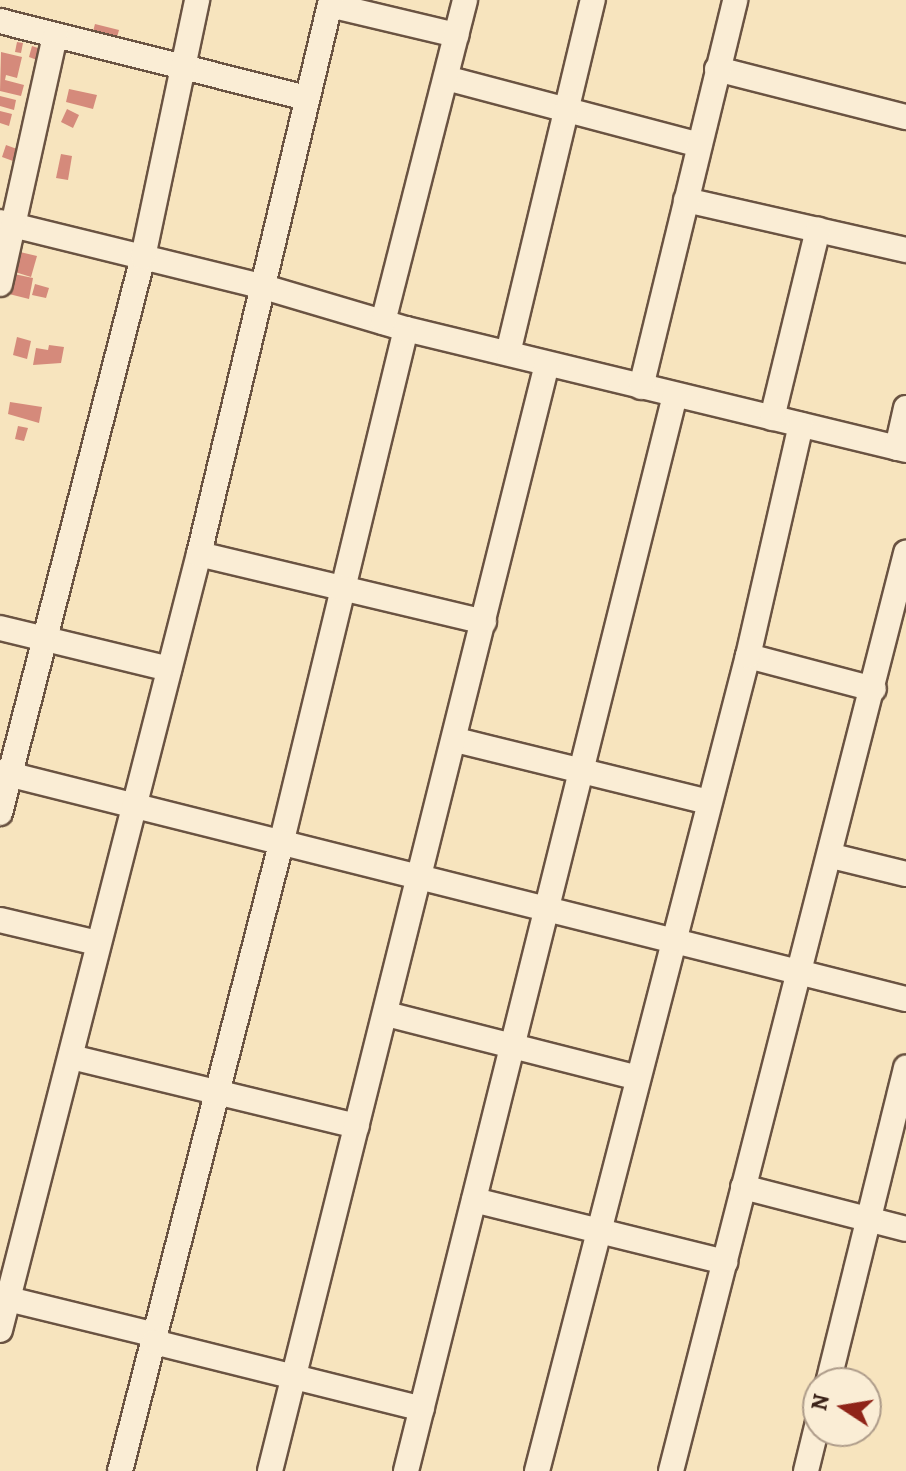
<!DOCTYPE html>
<style>
body{margin:0}
#map{position:relative;width:906px;height:1471px;overflow:hidden;background:#f7e4be;font-family:Alegreya,serif}
div>[style]{position:absolute}
.building>*{inset:0;background:#d58a7b}
.roads{filter:drop-shadow(2px 0 #6a5342) drop-shadow(-2px 0 #6a5342) drop-shadow(0 2px #6a5342) drop-shadow(0 -2px #6a5342)}
.minor>*{height:24px;margin:-12px;padding:0 12px;transform-origin:12px;border-radius:12px;background:#faedd5}
span{translate:-50% -50%;white-space:nowrap;text-align:center;line-height:1.15;-webkit-text-stroke:8px #faedd5;paint-order:stroke}
.north{position:absolute;left:802px;top:1367px;width:80px;height:80px;box-sizing:border-box;background:#faedd5;border:2px solid #ae9c8a;border-radius:50%;rotate:282deg;font-size:22px;font-weight:700;line-height:32px;text-align:center;color:#3b2319}
.north::after{content:'';display:block;margin:auto;width:28px;height:36px;background:#8f2418;clip-path:polygon(50% 0,100% 100%,50% 72%,0 100%)}
</style>
<div id="map">
<div class="building">
<div style="clip-path:polygon(95px 24px,119px 30px,116px 41px,92px 35px)"></div>
<div style="clip-path:polygon(17px 42px,23px 43px,21px 53px,15px 52px)"></div>
<div style="clip-path:polygon(32px 46px,41px 49px,37px 60px,29px 57px)"></div>
<div style="clip-path:polygon(1px 52px,22px 57px,17px 78px,6px 75px,5px 80px,24px 85px,21px 96px,0 91px)"></div>
<div style="clip-path:polygon(69px 89px,97px 95px,93px 109px,66px 102px)"></div>
<div style="clip-path:polygon(0 96px,16px 100px,14px 110px,0 106px)"></div>
<div style="clip-path:polygon(67px 109px,79px 115px,73px 128px,61px 122px)"></div>
<div style="clip-path:polygon(0 111px,12px 114px,9px 126px,0 123px)"></div>
<div style="clip-path:polygon(6px 145px,17px 149px,13px 161px,2px 157px)"></div>
<div style="clip-path:polygon(61px 154px,72px 156px,68px 180px,56px 178px)"></div>
<div style="clip-path:polygon(20px 252px,37px 256px,31px 277px,15px 272px)"></div>
<div style="clip-path:polygon(14px 274px,33px 278px,29px 299px,9px 294px)"></div>
<div style="clip-path:polygon(35px 284px,49px 288px,46px 298px,32px 295px)"></div>
<div style="clip-path:polygon(17px 337px,31px 341px,27px 359px,13px 355px)"></div>
<div style="clip-path:polygon(49px 345px,64px 347px,61px 363px,33px 365px,36px 348px,48px 350px)"></div>
<div style="clip-path:polygon(10px 402px,42px 407px,39px 423px,8px 414px)"></div>
<div style="clip-path:polygon(18px 426px,28px 428px,24px 441px,15px 439px)"></div>
</div>
<div class="roads">
<div class="minor">
<div style="left:330px;top:5px;width:130px;rotate:13.4deg"></div>
<div style="left:0;top:21px;width:317px;rotate:14.1deg"></div>
<div style="left:717px;top:69px;width:195px;rotate:14.3deg"></div>
<div style="left:446px;top:78px;width:262px;rotate:14.8deg"></div>
<div style="left:686px;top:200px;width:226px;rotate:12.8deg"></div>
<div style="left:0;top:222px;width:272px;rotate:13.8deg"></div>
<div style="left:264px;top:287px;width:148px;rotate:16.5deg"></div>
<div style="left:406px;top:329px;width:526px;rotate:103.64deg"></div>
<div style="left:282px;top:840px;width:651px;rotate:104.4deg"></div>
<div style="left:0;top:284px;width:254px;rotate:-77.5deg"></div>
<div style="left:383px;top:322px;width:332px;rotate:-75.7deg"></div>
<div style="left:406px;top:329px;width:514px;rotate:13.6deg"></div>
<div style="left:508px;top:353px;width:363px;rotate:-76.5deg"></div>
<div style="left:641px;top:387px;width:398px;rotate:-76.3deg"></div>
<div style="left:772px;top:418px;width:194px;rotate:-76.3deg"></div>
<div style="left:897px;top:448px;width:41px;rotate:-77.3deg"></div>
<div style="left:199px;top:554px;width:293px;rotate:13.4deg"></div>
<div style="left:0;top:628px;width:174px;rotate:13.6deg"></div>
<div style="left:748px;top:656px;width:130px;rotate:14.7deg"></div>
<div style="left:456px;top:740px;width:260px;rotate:13.8deg"></div>
<div style="left:0;top:772px;width:934px;rotate:14.07deg"></div>
<div style="left:0;top:813px;width:574px;rotate:-75.58deg"></div>
<div style="left:143px;top:257px;width:263px;rotate:-78.1deg"></div>
<div style="left:832px;top:856px;width:76px;rotate:13.7deg"></div>
<div style="left:0;top:920px;width:100px;rotate:13.3deg"></div>
<div style="left:387px;top:1014px;width:256px;rotate:14.3deg"></div>
<div style="left:71px;top:1057px;width:294px;rotate:13.6deg"></div>
<div style="left:743px;top:1187px;width:168px;rotate:14.4deg"></div>
<div style="left:474px;top:1200px;width:259px;rotate:13.9deg"></div>
<div style="left:0;top:1297px;width:161px;rotate:13.7deg"></div>
<div style="left:0;top:1330px;width:801px;rotate:-75.62deg"></div>
<div style="left:199px;top:554px;width:570px;rotate:-76.6deg"></div>
<div style="left:154px;top:1342px;width:276px;rotate:14deg"></div>
<div style="left:828px;top:1383px;width:325px;rotate:-76.1deg"></div>
<div style="left:270px;top:1471px;width:1141px;rotate:-75.95deg"></div>
<div style="left:406px;top:1471px;width:1109px;rotate:-75.96deg"></div>
<div style="left:537px;top:1471px;width:842px;rotate:-75.49deg"></div>
<div style="left:748px;top:656px;width:237px;rotate:-77.1deg"></div>
<div style="left:671px;top:1471px;width:948px;rotate:-75.64deg"></div>
<div style="left:806px;top:1471px;width:50px;rotate:-76.2deg"></div>
</div>
</div>
<div class="north">N</div>
</div>
